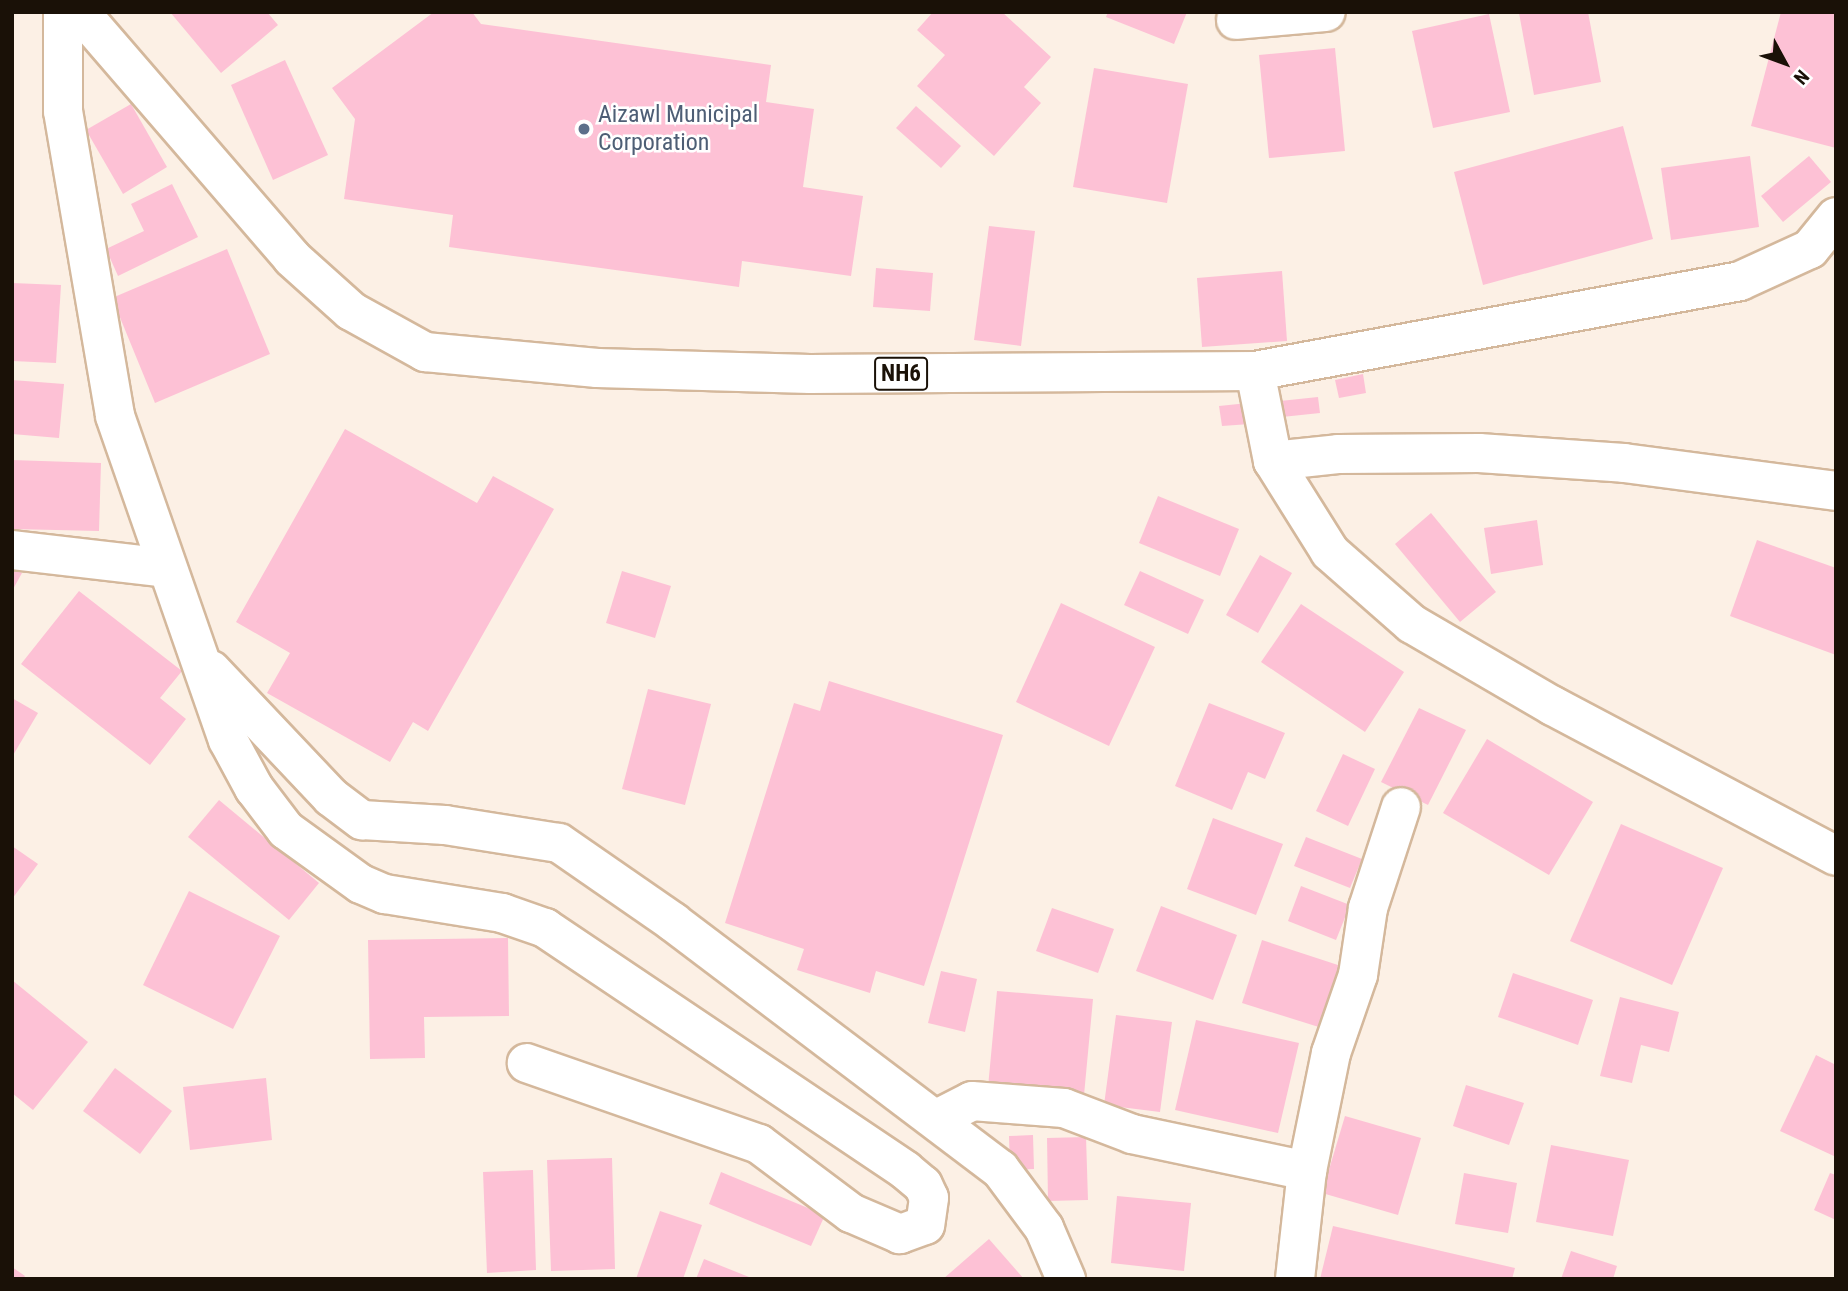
<!DOCTYPE html>
<style>
body{margin:0}
#map{position:relative;width:1848px;height:1291px;overflow:hidden;background:#fcf0e5;font-family:"Roboto Condensed",sans-serif}
div>[style]{position:absolute}
.building>*{inset:0;background:#fdc1d5}
.roads{filter:drop-shadow(2px 0 #d4b89c) drop-shadow(-2px 0 #d4b89c) drop-shadow(0 2px #d4b89c) drop-shadow(0 -2px #d4b89c)}
.minor>*{height:38px;margin:-19px;padding:0 19px;transform-origin:19px;border-radius:19px;background:#fff}
.highway>*{height:38px;margin:-19px;padding:0 19px;transform-origin:19px;border-radius:19px;background:#fff}
.dots>*{width:19px;height:19px;translate:-50% -50%;box-sizing:border-box;border:4px solid #fff;border-radius:50%}
span{translate:-50% -50%;white-space:nowrap;text-align:center;line-height:1.15;-webkit-text-stroke:5px #fff;paint-order:stroke}
.shield-label span{padding:2px 5px;background:#fff;border:2px solid;border-radius:5px;-webkit-text-stroke-width:0}
.shield-label{font-size:23px;color:#1a1107;font-weight:700}
.service-label{font-size:24px;color:#4e5e75}
.left{translate:0 -50%;text-align:left}
.frame{position:absolute;inset:0;border:14px solid #1a1107;pointer-events:none}
.north{position:absolute;left:1750px;top:28px;width:70px;height:70px;-webkit-text-stroke:5px #fff;paint-order:stroke;rotate:131deg;font-size:19px;font-weight:700;line-height:28px;text-align:center;color:#1a1107}
.north::after{content:'';display:block;margin:auto;width:24px;height:32px;background:#1a1107;clip-path:polygon(50% 0,100% 100%,50% 72%,0 100%)}
</style>
<div id="map">
<div class="building">
<div style="clip-path:polygon(170px 12px,267px 12px,278px 25px,221px 73px)"></div>
<div style="clip-path:polygon(434px 12px,472px 12px,481px 24px,771px 65px,766px 102px,814px 109px,803px 187px,863px 196px,851px 276px,742px 261px,739px 287px,449px 247px,453px 215px,344px 199px,355px 119px,332px 88px)"></div>
<div style="clip-path:polygon(933px 12px,1002px 12px,1051px 57px,1024px 87px,1041px 103px,994px 156px,917px 86px,945px 55px,917px 30px)"></div>
<div style="clip-path:polygon(1108px 12px,1187px 12px,1174px 44px,1106px 17px)"></div>
<div style="clip-path:polygon(1588px 12px,1601px 82px,1534px 95px,1519px 13px)"></div>
<div style="clip-path:polygon(1781px 12px,1836px 12px,1836px 148px,1751px 126px)"></div>
<div style="clip-path:polygon(1489px 14px,1510px 112px,1433px 128px,1412px 31px)"></div>
<div style="clip-path:polygon(1335px 48px,1345px 151px,1269px 158px,1259px 55px)"></div>
<div style="clip-path:polygon(285px 60px,328px 155px,273px 180px,231px 85px)"></div>
<div style="clip-path:polygon(1094px 68px,1188px 84px,1167px 203px,1073px 187px)"></div>
<div style="clip-path:polygon(131px 104px,167px 167px,123px 194px,86px 130px)"></div>
<div style="clip-path:polygon(916px 106px,961px 146px,941px 168px,896px 128px)"></div>
<div style="clip-path:polygon(1623px 126px,1653px 239px,1483px 285px,1454px 172px)"></div>
<div style="clip-path:polygon(1750px 156px,1759px 227px,1671px 240px,1661px 168px)"></div>
<div style="clip-path:polygon(1809px 156px,1831px 182px,1783px 222px,1761px 196px)"></div>
<div style="clip-path:polygon(172px 184px,198px 237px,118px 276px,106px 249px,144px 231px,131px 204px)"></div>
<div style="clip-path:polygon(989px 226px,1035px 231px,1021px 346px,974px 340px)"></div>
<div style="clip-path:polygon(227px 249px,270px 354px,155px 403px,112px 298px)"></div>
<div style="clip-path:polygon(876px 268px,933px 273px,930px 311px,873px 307px)"></div>
<div style="clip-path:polygon(1282px 271px,1287px 341px,1202px 347px,1197px 278px)"></div>
<div style="clip-path:polygon(12px 283px,61px 285px,56px 363px,12px 361px)"></div>
<div style="clip-path:polygon(1363px 374px,1366px 393px,1339px 398px,1335px 380px)"></div>
<div style="clip-path:polygon(12px 380px,64px 384px,59px 438px,12px 434px)"></div>
<div style="clip-path:polygon(1318px 397px,1320px 413px,1282px 417px,1280px 401px)"></div>
<div style="clip-path:polygon(1248px 403px,1250px 424px,1222px 426px,1219px 406px)"></div>
<div style="clip-path:polygon(345px 429px,477px 503px,493px 476px,554px 509px,428px 731px,413px 722px,390px 762px,267px 693px,290px 653px,236px 622px)"></div>
<div style="clip-path:polygon(12px 460px,101px 463px,99px 531px,12px 529px)"></div>
<div style="clip-path:polygon(1158px 496px,1239px 529px,1220px 576px,1139px 543px)"></div>
<div style="clip-path:polygon(1431px 513px,1496px 592px,1460px 622px,1395px 544px)"></div>
<div style="clip-path:polygon(1537px 520px,1543px 565px,1491px 574px,1484px 528px)"></div>
<div style="clip-path:polygon(1757px 540px,1836px 568px,1836px 655px,1730px 616px)"></div>
<div style="clip-path:polygon(1260px 555px,1292px 573px,1258px 633px,1226px 615px)"></div>
<div style="clip-path:polygon(12px 568px,22px 573px,12px 591px)"></div>
<div style="clip-path:polygon(622px 571px,671px 586px,655px 638px,606px 623px)"></div>
<div style="clip-path:polygon(1140px 571px,1204px 600px,1188px 634px,1124px 605px)"></div>
<div style="clip-path:polygon(79px 591px,182px 671px,160px 698px,186px 719px,150px 765px,21px 664px)"></div>
<div style="clip-path:polygon(1061px 603px,1155px 647px,1109px 746px,1016px 702px)"></div>
<div style="clip-path:polygon(1301px 604px,1404px 672px,1365px 732px,1261px 662px)"></div>
<div style="clip-path:polygon(829px 681px,1003px 735px,924px 986px,876px 971px,870px 993px,797px 970px,804px 949px,725px 923px,794px 703px,820px 711px)"></div>
<div style="clip-path:polygon(648px 689px,711px 704px,685px 805px,622px 789px)"></div>
<div style="clip-path:polygon(12px 698px,38px 713px,12px 757px)"></div>
<div style="clip-path:polygon(1209px 703px,1285px 733px,1265px 779px,1248px 772px,1232px 810px,1175px 786px)"></div>
<div style="clip-path:polygon(1419px 708px,1466px 730px,1428px 805px,1381px 782px)"></div>
<div style="clip-path:polygon(1487px 739px,1593px 802px,1549px 875px,1443px 813px)"></div>
<div style="clip-path:polygon(1343px 754px,1375px 769px,1348px 826px,1316px 811px)"></div>
<div style="clip-path:polygon(219px 800px,319px 883px,289px 920px,188px 837px)"></div>
<div style="clip-path:polygon(1213px 818px,1283px 844px,1256px 915px,1187px 889px)"></div>
<div style="clip-path:polygon(1621px 824px,1723px 868px,1672px 985px,1570px 941px)"></div>
<div style="clip-path:polygon(1306px 837px,1362px 859px,1350px 888px,1294px 866px)"></div>
<div style="clip-path:polygon(12px 846px,38px 864px,12px 899px)"></div>
<div style="clip-path:polygon(1301px 886px,1350px 905px,1336px 940px,1288px 921px)"></div>
<div style="clip-path:polygon(189px 891px,280px 936px,233px 1029px,143px 985px)"></div>
<div style="clip-path:polygon(1161px 906px,1237px 935px,1213px 1000px,1136px 971px)"></div>
<div style="clip-path:polygon(1052px 908px,1114px 929px,1098px 973px,1036px 951px)"></div>
<div style="clip-path:polygon(508px 938px,509px 1016px,424px 1017px,425px 1058px,370px 1059px,368px 940px)"></div>
<div style="clip-path:polygon(1262px 940px,1341px 966px,1322px 1028px,1242px 1003px)"></div>
<div style="clip-path:polygon(941px 971px,977px 979px,965px 1032px,928px 1023px)"></div>
<div style="clip-path:polygon(1513px 973px,1593px 1000px,1578px 1045px,1498px 1017px)"></div>
<div style="clip-path:polygon(12px 980px,88px 1042px,33px 1110px,12px 1093px)"></div>
<div style="clip-path:polygon(997px 991px,1093px 999px,1084px 1095px,988px 1087px)"></div>
<div style="clip-path:polygon(1620px 997px,1679px 1012px,1669px 1052px,1641px 1045px,1632px 1083px,1600px 1076px)"></div>
<div style="clip-path:polygon(1116px 1015px,1172px 1022px,1160px 1112px,1104px 1105px)"></div>
<div style="clip-path:polygon(1196px 1020px,1299px 1043px,1278px 1133px,1175px 1110px)"></div>
<div style="clip-path:polygon(1816px 1055px,1836px 1065px,1836px 1157px,1780px 1131px)"></div>
<div style="clip-path:polygon(115px 1068px,172px 1111px,140px 1154px,83px 1111px)"></div>
<div style="clip-path:polygon(266px 1078px,272px 1140px,190px 1150px,183px 1087px)"></div>
<div style="clip-path:polygon(1466px 1085px,1524px 1103px,1509px 1145px,1453px 1126px)"></div>
<div style="clip-path:polygon(1345px 1116px,1421px 1138px,1398px 1215px,1322px 1193px)"></div>
<div style="clip-path:polygon(1033px 1135px,1034px 1169px,1010px 1170px,1009px 1136px)"></div>
<div style="clip-path:polygon(1086px 1137px,1088px 1200px,1048px 1201px,1047px 1138px)"></div>
<div style="clip-path:polygon(1551px 1145px,1629px 1160px,1613px 1236px,1536px 1222px)"></div>
<div style="clip-path:polygon(612px 1158px,615px 1269px,551px 1271px,547px 1160px)"></div>
<div style="clip-path:polygon(533px 1170px,536px 1270px,487px 1273px,483px 1172px)"></div>
<div style="clip-path:polygon(721px 1172px,825px 1215px,811px 1246px,709px 1204px)"></div>
<div style="clip-path:polygon(1464px 1173px,1517px 1183px,1508px 1233px,1455px 1224px)"></div>
<div style="clip-path:polygon(1830px 1173px,1836px 1175px,1836px 1220px,1814px 1210px)"></div>
<div style="clip-path:polygon(1117px 1196px,1191px 1203px,1184px 1271px,1111px 1263px)"></div>
<div style="clip-path:polygon(660px 1211px,702px 1225px,683px 1279px,636px 1279px)"></div>
<div style="clip-path:polygon(1333px 1226px,1515px 1268px,1512px 1279px,1320px 1279px)"></div>
<div style="clip-path:polygon(989px 1239px,1024px 1279px,943px 1279px)"></div>
<div style="clip-path:polygon(1571px 1251px,1617px 1266px,1613px 1279px,1561px 1279px)"></div>
<div style="clip-path:polygon(704px 1259px,754px 1279px,696px 1279px)"></div>
<div style="clip-path:polygon(12px 1267px,25px 1276px,23px 1279px,12px 1279px)"></div>
</div>
<div class="roads">
<div class="minor">
<div style="left:63px;top:12px;width:99px;rotate:90deg"></div>
<div style="left:63px;top:111px;width:309px;rotate:80.3deg"></div>
<div style="left:115px;top:416px;width:343px;rotate:70.8deg"></div>
<div style="left:228px;top:740px;width:55px;rotate:61.6deg"></div>
<div style="left:254px;top:788px;width:53px;rotate:52.7deg"></div>
<div style="left:286px;top:830px;width:92px;rotate:35.8deg"></div>
<div style="left:361px;top:884px;width:26px;rotate:23deg"></div>
<div style="left:385px;top:894px;width:119px;rotate:9.2deg"></div>
<div style="left:502px;top:913px;width:46px;rotate:19.2deg"></div>
<div style="left:545px;top:928px;width:434px;rotate:33.9deg"></div>
<div style="left:905px;top:1170px;width:23px;rotate:40deg"></div>
<div style="left:923px;top:1185px;width:14px;rotate:65deg"></div>
<div style="left:929px;top:1198px;width:27px;rotate:98deg"></div>
<div style="left:925px;top:1225px;width:27px;rotate:160deg"></div>
<div style="left:900px;top:1234px;width:53px;rotate:-156.8deg"></div>
<div style="left:851px;top:1213px;width:115px;rotate:-143.1deg"></div>
<div style="left:759px;top:1144px;width:246px;rotate:-160.8deg"></div>
<div style="left:1236px;top:20px;width:90px;rotate:-5.1deg"></div>
<div style="left:1255px;top:371px;width:92px;rotate:78.7deg"></div>
<div style="left:1273px;top:461px;width:107px;rotate:57.9deg"></div>
<div style="left:1330px;top:552px;width:109px;rotate:41.3deg"></div>
<div style="left:1412px;top:624px;width:163px;rotate:30.2deg"></div>
<div style="left:1553px;top:706px;width:320px;rotate:27.9deg"></div>
<div style="left:1273px;top:461px;width:65px;rotate:-6.1deg"></div>
<div style="left:1338px;top:454px;width:141px;rotate:-0.4deg"></div>
<div style="left:1479px;top:453px;width:145px;rotate:3.9deg"></div>
<div style="left:1624px;top:463px;width:214px;rotate:7.5deg"></div>
<div style="left:12px;top:550px;width:156px;rotate:6.6deg"></div>
<div style="left:211px;top:670px;width:175px;rotate:46.6deg"></div>
<div style="left:331px;top:797px;width:39px;rotate:37deg"></div>
<div style="left:362px;top:820px;width:83px;rotate:3.4deg"></div>
<div style="left:445px;top:825px;width:115px;rotate:9deg"></div>
<div style="left:559px;top:843px;width:139px;rotate:34.7deg"></div>
<div style="left:673px;top:922px;width:410px;rotate:37.1deg"></div>
<div style="left:1000px;top:1169px;width:74px;rotate:53.3deg"></div>
<div style="left:1044px;top:1228px;width:56px;rotate:66.7deg"></div>
<div style="left:937px;top:1119px;width:39px;rotate:-27deg"></div>
<div style="left:972px;top:1101px;width:92px;rotate:4.4deg"></div>
<div style="left:1064px;top:1108px;width:73px;rotate:20.9deg"></div>
<div style="left:1132px;top:1134px;width:179px;rotate:11.9deg"></div>
<div style="left:1295px;top:1279px;width:109px;rotate:-83.7deg"></div>
<div style="left:1307px;top:1171px;width:120px;rotate:-78.5deg"></div>
<div style="left:1331px;top:1053px;width:83px;rotate:-70.9deg"></div>
<div style="left:1358px;top:975px;width:68px;rotate:-81.5deg"></div>
<div style="left:1368px;top:908px;width:106px;rotate:-71.9deg"></div>
</div>
<div class="highway">
<div style="left:80px;top:12px;width:325px;rotate:49.2deg"></div>
<div style="left:292px;top:258px;width:79px;rotate:41.9deg"></div>
<div style="left:351px;top:311px;width:85px;rotate:29deg"></div>
<div style="left:425px;top:352px;width:173px;rotate:5.3deg"></div>
<div style="left:597px;top:368px;width:213px;rotate:1.6deg"></div>
<div style="left:810px;top:374px;width:445px;rotate:-0.4deg"></div>
<div style="left:1255px;top:371px;width:493px;rotate:-10.5deg"></div>
<div style="left:1740px;top:281px;width:77px;rotate:-24.6deg"></div>
<div style="left:1810px;top:249px;width:41px;rotate:-50.9deg"></div>
</div>
</div>
<div class="dots">
<div style="left:584px;top:129px;background:#5c6f8a"></div>
</div>
<div class="shield-label">
<span style="left:901px;top:374px">NH6</span>
</div>
<div class="service-label">
<span class="left" style="left:598px;top:129px">Aizawl Municipal<br>Corporation</span>
</div>
<div class="frame"></div>
<div class="north">N</div>
</div>
